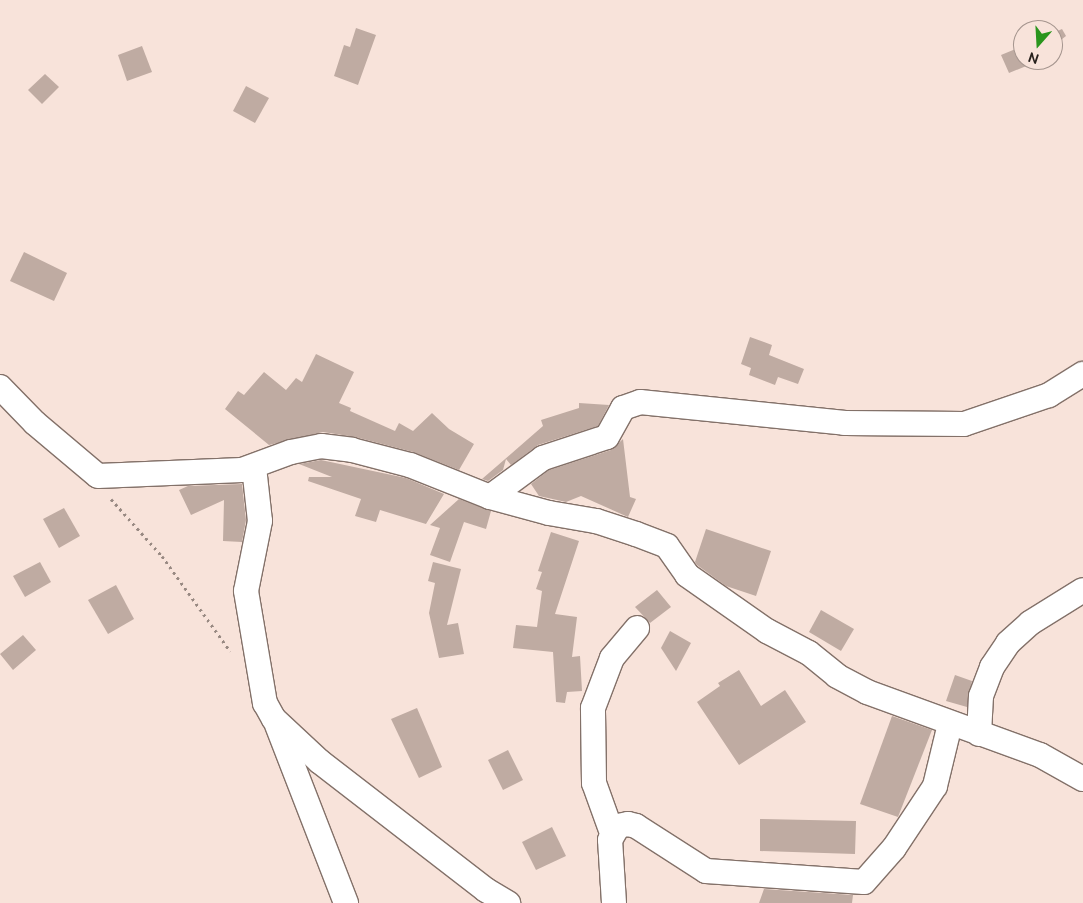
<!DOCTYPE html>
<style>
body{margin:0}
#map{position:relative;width:1083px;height:903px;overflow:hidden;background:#f8e3da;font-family:Ubuntu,sans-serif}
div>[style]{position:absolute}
.building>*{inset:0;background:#bfaba2}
.path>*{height:3px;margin-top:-1.5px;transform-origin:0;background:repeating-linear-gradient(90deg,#988982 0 2.5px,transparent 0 6.5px)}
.roads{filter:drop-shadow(1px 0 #837169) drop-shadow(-1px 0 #837169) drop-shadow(0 1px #837169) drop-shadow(0 -1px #837169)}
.minor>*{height:24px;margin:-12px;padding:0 12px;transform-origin:12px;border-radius:12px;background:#fff}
span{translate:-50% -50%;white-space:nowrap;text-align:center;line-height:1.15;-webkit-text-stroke:4px #f8e3da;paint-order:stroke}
.north{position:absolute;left:1013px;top:20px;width:50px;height:50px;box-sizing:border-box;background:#f8e3da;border:1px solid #a5958e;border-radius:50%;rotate:199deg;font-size:14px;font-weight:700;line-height:20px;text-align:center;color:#28211d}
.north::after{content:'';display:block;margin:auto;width:18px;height:22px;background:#2a951d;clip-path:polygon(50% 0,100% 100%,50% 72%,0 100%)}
</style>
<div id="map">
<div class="building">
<div style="clip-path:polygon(356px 28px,376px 35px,358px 85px,334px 76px,344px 45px,350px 47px)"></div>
<div style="clip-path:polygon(1062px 29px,1066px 36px,1053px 46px,1053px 33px)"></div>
<div style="clip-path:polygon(142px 46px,152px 72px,127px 81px,118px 55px)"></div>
<div style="clip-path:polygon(1023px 46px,1023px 60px,1036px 62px,1009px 73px,1001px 55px)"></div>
<div style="clip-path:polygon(45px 74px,59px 87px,42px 104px,28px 90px)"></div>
<div style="clip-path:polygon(246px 86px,269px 98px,255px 123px,233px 111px)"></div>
<div style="clip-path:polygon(24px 252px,67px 273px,54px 301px,10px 281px)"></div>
<div style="clip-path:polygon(750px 337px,772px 345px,769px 355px,804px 369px,798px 384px,778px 377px,775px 385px,749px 375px,751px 368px,741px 364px)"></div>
<div style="clip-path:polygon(316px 354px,354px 372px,339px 403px,351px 408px,350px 411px,395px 431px,399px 423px,413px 431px,432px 413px,449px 429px,474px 444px,459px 470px,413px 452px,355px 437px,323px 432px,269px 445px,225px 409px,238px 391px,244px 395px,264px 372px,286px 390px,296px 378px,302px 382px)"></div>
<div style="clip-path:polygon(579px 403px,609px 405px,598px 426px,538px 445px,511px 465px,506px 459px,503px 470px,488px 481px,482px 479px,543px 426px,541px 420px,579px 408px)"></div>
<div style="clip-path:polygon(623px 439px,630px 497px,636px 499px,628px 517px,581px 496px,566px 502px,539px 496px,531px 484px,549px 470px,611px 450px)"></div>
<div style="clip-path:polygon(321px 460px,406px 478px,444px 494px,426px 524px,380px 510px,376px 522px,355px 516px,361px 499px,308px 481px,309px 477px,332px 477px,299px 464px)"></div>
<div style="clip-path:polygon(242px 484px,246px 520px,242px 542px,223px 541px,224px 500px,191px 515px,179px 490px,188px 486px)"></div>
<div style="clip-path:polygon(459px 499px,491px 511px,486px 529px,464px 522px,450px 562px,430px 555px,440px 528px,430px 525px)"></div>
<div style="clip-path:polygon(64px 508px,80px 536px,59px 548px,43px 519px)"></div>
<div style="clip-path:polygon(706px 529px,771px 551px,756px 596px,726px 586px,697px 565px,695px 562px)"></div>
<div style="clip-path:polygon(551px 532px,579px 541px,555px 614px,577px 617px,572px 657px,580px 656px,582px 691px,567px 692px,565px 703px,556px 702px,553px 652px,513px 648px,516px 625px,537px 627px,542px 591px,536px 589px,542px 572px,538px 571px)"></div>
<div style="clip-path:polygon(40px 562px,51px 582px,25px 597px,13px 576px)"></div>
<div style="clip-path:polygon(433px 562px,461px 569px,447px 625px,458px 623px,464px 654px,439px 658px,429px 613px,435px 583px,428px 581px)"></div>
<div style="clip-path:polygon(116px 585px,134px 619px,108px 634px,88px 600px)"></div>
<div style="clip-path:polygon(657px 590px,671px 607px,650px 623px,635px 607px)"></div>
<div style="clip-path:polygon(821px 610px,854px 629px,841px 651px,809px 632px)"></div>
<div style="clip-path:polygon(670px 631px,691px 643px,676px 671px,661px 648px)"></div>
<div style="clip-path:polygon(23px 635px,36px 650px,13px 670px,0 654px)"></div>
<div style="clip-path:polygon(739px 670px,761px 706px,785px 690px,806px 722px,739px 765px,697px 702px,720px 686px,718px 683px)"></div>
<div style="clip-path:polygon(955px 675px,972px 681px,967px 707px,946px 701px)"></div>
<div style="clip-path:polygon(417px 708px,442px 767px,419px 778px,391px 719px)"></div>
<div style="clip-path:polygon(892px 716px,932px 730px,898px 817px,860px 804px)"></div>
<div style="clip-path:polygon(508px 750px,523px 780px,503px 790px,488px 760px)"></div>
<div style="clip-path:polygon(760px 819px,856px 821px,855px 854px,760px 851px)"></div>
<div style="clip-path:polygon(552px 827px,566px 856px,536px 870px,522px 842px)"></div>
<div style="clip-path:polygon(764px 889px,853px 895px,852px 903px,759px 903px)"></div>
</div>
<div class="path">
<div style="left:111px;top:499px;width:76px;rotate:48.2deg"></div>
<div style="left:162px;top:556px;width:117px;rotate:54.4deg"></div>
</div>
<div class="roads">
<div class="minor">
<div style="left:0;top:387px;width:50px;rotate:45.8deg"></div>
<div style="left:35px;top:423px;width:82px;rotate:40.1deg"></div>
<div style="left:98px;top:476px;width:144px;rotate:-2.4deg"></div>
<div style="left:242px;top:470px;width:52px;rotate:-20.2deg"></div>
<div style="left:291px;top:452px;width:31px;rotate:-11deg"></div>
<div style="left:321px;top:446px;width:31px;rotate:7deg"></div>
<div style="left:352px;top:450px;width:60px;rotate:14.5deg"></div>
<div style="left:410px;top:465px;width:86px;rotate:21.8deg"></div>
<div style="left:490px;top:497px;width:61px;rotate:15.2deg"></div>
<div style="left:549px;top:513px;width:48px;rotate:9.7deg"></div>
<div style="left:596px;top:521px;width:42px;rotate:18deg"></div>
<div style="left:636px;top:534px;width:33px;rotate:21deg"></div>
<div style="left:667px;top:546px;width:35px;rotate:55deg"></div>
<div style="left:687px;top:575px;width:98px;rotate:35deg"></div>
<div style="left:767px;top:631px;width:47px;rotate:27.6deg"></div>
<div style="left:809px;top:653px;width:36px;rotate:39deg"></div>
<div style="left:837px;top:676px;width:34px;rotate:28deg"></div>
<div style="left:867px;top:692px;width:184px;rotate:20deg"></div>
<div style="left:1040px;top:755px;width:49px;rotate:29.2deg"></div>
<div style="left:254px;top:467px;width:54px;rotate:83.7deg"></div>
<div style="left:260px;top:521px;width:71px;rotate:101.3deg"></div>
<div style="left:246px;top:591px;width:114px;rotate:80.4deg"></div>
<div style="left:265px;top:703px;width:18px;rotate:61deg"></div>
<div style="left:274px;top:719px;width:62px;rotate:43deg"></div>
<div style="left:319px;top:761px;width:211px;rotate:37.7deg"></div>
<div style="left:486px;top:890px;width:26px;rotate:31deg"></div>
<div style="left:490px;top:497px;width:66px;rotate:-36.3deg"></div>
<div style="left:543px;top:458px;width:67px;rotate:-18.2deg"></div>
<div style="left:607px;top:437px;width:33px;rotate:-61deg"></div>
<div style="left:623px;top:408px;width:18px;rotate:-19deg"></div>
<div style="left:640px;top:402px;width:206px;rotate:5.8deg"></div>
<div style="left:845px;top:423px;width:119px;rotate:0.5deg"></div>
<div style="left:964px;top:424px;width:90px;rotate:-18.8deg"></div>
<div style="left:1049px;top:395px;width:40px;rotate:-32deg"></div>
<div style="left:277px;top:725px;width:191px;rotate:68.8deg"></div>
<div style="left:979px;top:734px;width:38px;rotate:-87deg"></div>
<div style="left:981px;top:696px;width:31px;rotate:-69deg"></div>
<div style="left:992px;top:667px;width:29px;rotate:-56deg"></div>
<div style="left:1008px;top:643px;width:30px;rotate:-42deg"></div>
<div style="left:1030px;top:623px;width:62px;rotate:-31.9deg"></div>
<div style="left:612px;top:833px;width:53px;rotate:-109.8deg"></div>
<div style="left:594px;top:783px;width:75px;rotate:-90.8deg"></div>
<div style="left:593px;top:708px;width:53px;rotate:-69.2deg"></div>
<div style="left:612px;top:658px;width:39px;rotate:-50deg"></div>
<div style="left:614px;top:903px;width:63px;rotate:-93.6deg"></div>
<div style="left:610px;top:840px;width:16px;rotate:-60deg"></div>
<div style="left:618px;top:826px;width:10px;rotate:-11deg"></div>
<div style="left:628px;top:824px;width:8px;rotate:14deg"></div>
<div style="left:636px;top:826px;width:83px;rotate:32.7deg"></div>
<div style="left:706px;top:871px;width:158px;rotate:4deg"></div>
<div style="left:864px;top:882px;width:45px;rotate:-48.6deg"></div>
<div style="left:894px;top:848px;width:74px;rotate:-56.5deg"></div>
<div style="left:935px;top:786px;width:64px;rotate:-76.4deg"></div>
</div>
</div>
<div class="north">N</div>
</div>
